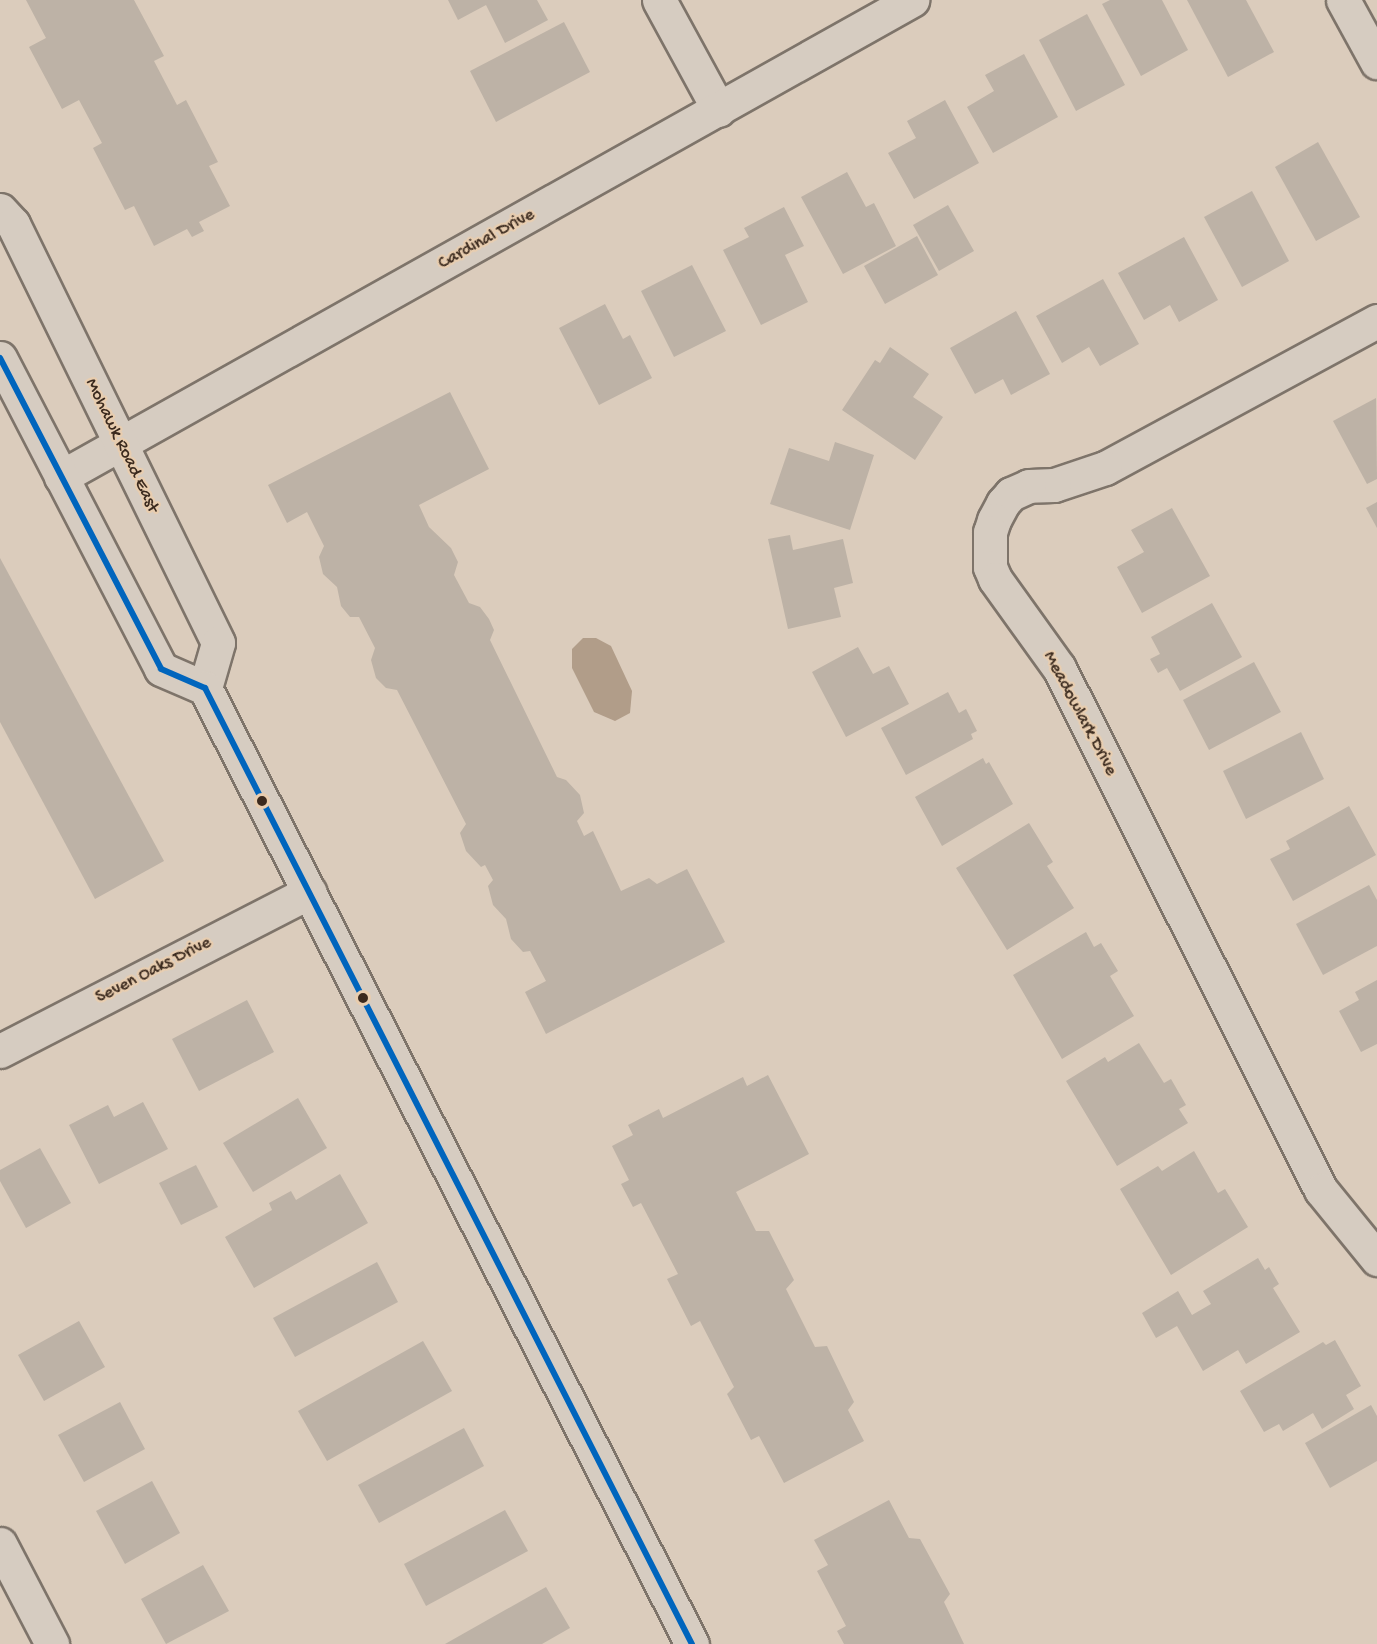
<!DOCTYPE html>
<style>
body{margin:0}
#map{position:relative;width:1377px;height:1644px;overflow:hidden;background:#dbccbc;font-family:"Gochi Hand",sans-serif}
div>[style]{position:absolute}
.water>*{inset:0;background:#b19d89}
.building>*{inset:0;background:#bdb2a6}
.roads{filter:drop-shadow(2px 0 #7e746a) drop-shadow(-2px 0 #7e746a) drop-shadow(0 2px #7e746a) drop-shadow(0 -2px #7e746a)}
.minor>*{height:33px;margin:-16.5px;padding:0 16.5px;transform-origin:16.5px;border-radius:16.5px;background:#d6ccc1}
.major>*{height:33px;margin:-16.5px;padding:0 16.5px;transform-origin:16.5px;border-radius:16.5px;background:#d6ccc1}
.bus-1>*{height:6px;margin:-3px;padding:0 3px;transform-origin:3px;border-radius:3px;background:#0065bd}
.dots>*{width:16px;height:16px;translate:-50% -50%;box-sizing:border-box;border:3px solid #e8cdaf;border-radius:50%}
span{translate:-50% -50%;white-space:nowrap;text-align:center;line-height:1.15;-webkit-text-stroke:4.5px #e8cdaf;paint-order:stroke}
.street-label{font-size:18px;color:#3b2a1e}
</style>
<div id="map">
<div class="water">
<div style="clip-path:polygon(583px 638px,596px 638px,611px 646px,632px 691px,630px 713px,615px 721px,594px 712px,572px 668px,572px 649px)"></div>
</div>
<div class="building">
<div style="clip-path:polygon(26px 0,134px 0,164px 56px,154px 61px,177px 105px,186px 100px,218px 162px,209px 166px,230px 206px,199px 222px,204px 231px,192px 237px,187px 229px,154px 246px,134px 206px,125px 210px,93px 148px,102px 143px,79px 100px,62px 109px,29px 47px,46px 38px)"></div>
<div style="clip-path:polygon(448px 0,537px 0,548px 20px,505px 43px,486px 5px,458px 20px)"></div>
<div style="clip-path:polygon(1110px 0,1162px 0,1188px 50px,1141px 76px,1102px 4px)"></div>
<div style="clip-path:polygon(1187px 0,1246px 0,1274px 52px,1228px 77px)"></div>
<div style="clip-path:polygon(1087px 14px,1125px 85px,1076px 111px,1039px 40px)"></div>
<div style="clip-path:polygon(564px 22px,590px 72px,496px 122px,470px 71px)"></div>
<div style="clip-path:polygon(1024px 54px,1058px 117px,993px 153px,967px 107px,994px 91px,985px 75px)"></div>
<div style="clip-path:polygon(945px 100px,979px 163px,914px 199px,888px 153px,916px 138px,907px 121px)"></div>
<div style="clip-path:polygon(1318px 142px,1360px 217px,1316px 241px,1275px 167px)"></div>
<div style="clip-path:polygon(847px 172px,866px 207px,874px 203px,896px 246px,843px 274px,801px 197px)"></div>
<div style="clip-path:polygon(1252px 191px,1289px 261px,1242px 287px,1204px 217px)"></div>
<div style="clip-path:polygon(948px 205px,974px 251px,939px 271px,913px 225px)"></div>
<div style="clip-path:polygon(784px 207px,804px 246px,785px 255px,808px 302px,761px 325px,723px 250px,749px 237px,744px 228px)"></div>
<div style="clip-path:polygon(917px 236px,938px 275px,885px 304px,864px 266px)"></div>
<div style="clip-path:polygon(1184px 237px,1218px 300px,1179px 322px,1170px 305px,1144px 320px,1118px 273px)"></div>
<div style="clip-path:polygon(692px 265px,726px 331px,674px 357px,641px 291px)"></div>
<div style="clip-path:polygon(1103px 279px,1139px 344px,1100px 366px,1089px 347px,1062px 363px,1036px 316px)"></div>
<div style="clip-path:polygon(605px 304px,623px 339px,630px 335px,652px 378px,599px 405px,559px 328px)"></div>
<div style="clip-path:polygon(1016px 311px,1050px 374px,1011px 395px,1003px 379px,975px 394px,950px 348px)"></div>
<div style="clip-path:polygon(890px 347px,929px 374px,913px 397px,943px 417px,915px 460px,842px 410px,875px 360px,880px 363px)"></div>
<div style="clip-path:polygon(450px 392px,489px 469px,419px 505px,429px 527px,451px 548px,458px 562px,454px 575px,469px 603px,480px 607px,489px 619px,494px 630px,490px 640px,557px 777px,566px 780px,580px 795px,584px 813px,577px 821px,584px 836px,593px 831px,621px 891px,649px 878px,657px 884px,687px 869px,725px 942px,546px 1034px,525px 992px,546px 981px,530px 951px,523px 952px,511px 939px,506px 919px,493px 905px,488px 886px,493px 880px,485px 865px,481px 867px,466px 851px,460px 833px,466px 824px,397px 690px,386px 688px,376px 678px,371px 660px,375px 648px,359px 617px,350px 617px,341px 606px,337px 587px,323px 574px,319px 557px,324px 546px,307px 512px,287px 523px,268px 485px)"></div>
<div style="clip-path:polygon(1376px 398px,1377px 479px,1367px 484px,1333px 421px)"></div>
<div style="clip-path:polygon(835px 442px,874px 455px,850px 530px,770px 504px,789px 448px,829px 461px)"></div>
<div style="clip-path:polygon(1377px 502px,1377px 528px,1366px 508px)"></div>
<div style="clip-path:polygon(1172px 508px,1210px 576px,1142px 613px,1117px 567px,1144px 552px,1131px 530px)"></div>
<div style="clip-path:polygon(790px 535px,793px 550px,843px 539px,853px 583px,834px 588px,841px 617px,788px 629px,768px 539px)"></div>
<div style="clip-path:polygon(0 558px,164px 861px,95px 899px,0 722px)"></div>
<div style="clip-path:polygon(1212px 603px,1242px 657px,1180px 691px,1167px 668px,1158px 673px,1150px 659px,1160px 654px,1151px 637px)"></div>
<div style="clip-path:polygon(858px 647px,873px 674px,889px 666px,909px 704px,846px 737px,812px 672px)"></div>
<div style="clip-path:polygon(1254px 662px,1281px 712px,1209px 750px,1183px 700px)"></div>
<div style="clip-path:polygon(948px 692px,959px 713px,966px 709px,977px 731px,971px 734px,973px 739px,906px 775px,881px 728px)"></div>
<div style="clip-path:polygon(1301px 732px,1324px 779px,1246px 819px,1223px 771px)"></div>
<div style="clip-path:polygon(983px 758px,986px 764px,989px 762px,1013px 804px,942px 846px,915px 797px)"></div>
<div style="clip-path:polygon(1349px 806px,1376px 855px,1293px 901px,1270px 859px,1290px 849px,1286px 841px)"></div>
<div style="clip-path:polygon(1029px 823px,1053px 862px,1047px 866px,1074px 908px,1007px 950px,956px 868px)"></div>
<div style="clip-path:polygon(1369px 885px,1377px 900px,1377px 946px,1323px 975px,1296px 924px)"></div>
<div style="clip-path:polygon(1086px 932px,1094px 947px,1101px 943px,1118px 971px,1110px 976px,1134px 1016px,1062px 1059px,1013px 975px)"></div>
<div style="clip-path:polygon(1377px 980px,1377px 1044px,1361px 1052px,1339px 1011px,1359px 1000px,1355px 992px)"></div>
<div style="clip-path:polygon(247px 1000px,274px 1052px,199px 1091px,172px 1039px)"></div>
<div style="clip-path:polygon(1139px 1043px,1164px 1083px,1171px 1079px,1186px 1105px,1179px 1109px,1188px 1123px,1117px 1166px,1066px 1081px,1105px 1057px,1108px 1062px)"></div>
<div style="clip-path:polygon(768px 1075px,809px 1154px,736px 1192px,756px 1231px,769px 1231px,794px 1280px,786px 1289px,815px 1347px,827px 1346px,854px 1402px,848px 1410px,864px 1441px,784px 1483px,759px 1436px,751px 1440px,727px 1394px,734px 1387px,700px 1321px,691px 1326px,667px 1279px,678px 1274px,641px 1203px,633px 1207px,621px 1184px,629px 1180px,612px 1146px,633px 1135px,628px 1125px,659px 1109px,663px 1118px,743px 1077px,747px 1086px)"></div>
<div style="clip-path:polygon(298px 1098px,327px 1148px,253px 1192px,223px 1143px)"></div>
<div style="clip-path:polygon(143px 1102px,168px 1149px,99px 1184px,69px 1125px,108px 1105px,114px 1117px)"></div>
<div style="clip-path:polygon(40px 1148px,71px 1203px,26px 1228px,0 1181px,0 1170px)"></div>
<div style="clip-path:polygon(1194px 1151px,1218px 1193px,1225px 1189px,1248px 1227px,1171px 1275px,1120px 1189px,1158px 1166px,1162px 1171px)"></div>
<div style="clip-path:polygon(196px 1165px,218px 1207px,181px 1225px,159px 1183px)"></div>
<div style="clip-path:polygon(340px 1174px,368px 1223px,254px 1288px,225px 1237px,272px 1210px,269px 1203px,291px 1191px,296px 1200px)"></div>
<div style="clip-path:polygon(1258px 1258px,1265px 1270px,1269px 1267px,1279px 1284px,1273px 1288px,1300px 1332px,1246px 1364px,1238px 1350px,1203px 1371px,1177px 1326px,1156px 1338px,1142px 1313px,1178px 1291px,1192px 1315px,1211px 1304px,1203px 1291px)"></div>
<div style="clip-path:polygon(377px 1262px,398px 1302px,295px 1357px,273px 1318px)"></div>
<div style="clip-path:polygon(79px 1321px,105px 1367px,44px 1401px,18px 1355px)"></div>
<div style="clip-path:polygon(1335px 1340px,1361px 1386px,1346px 1395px,1354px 1409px,1322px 1429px,1313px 1413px,1283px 1431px,1279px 1424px,1264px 1432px,1240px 1391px,1323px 1342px,1326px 1345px)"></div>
<div style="clip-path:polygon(423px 1341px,452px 1391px,327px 1461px,298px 1411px)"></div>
<div style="clip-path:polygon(120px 1402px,145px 1449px,84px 1482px,58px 1435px)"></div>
<div style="clip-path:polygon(1371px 1405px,1377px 1416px,1377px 1461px,1330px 1488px,1305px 1443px)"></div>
<div style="clip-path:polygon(464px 1428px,484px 1466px,379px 1523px,358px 1485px)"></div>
<div style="clip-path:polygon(152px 1481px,180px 1533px,125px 1564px,96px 1511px)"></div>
<div style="clip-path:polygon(889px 1500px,909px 1538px,920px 1539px,950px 1594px,944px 1602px,964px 1644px,844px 1644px,837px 1631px,846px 1626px,817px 1571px,828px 1565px,814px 1540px)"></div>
<div style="clip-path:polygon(505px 1510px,528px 1551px,426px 1606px,404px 1564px)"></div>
<div style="clip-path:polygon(203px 1565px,229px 1611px,166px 1644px,141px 1599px)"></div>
<div style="clip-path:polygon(546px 1587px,570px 1628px,542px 1644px,445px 1644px)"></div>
</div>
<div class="roads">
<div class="minor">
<div style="left:659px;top:0;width:125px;rotate:61.4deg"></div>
<div style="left:1343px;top:0;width:71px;rotate:61.3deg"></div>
<div style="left:1377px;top:321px;width:309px;rotate:151.6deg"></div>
<div style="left:1105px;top:468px;width:54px;rotate:161.6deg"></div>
<div style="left:1054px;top:485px;width:25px;rotate:178deg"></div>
<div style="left:1029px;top:486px;width:20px;rotate:156deg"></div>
<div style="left:1011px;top:494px;width:12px;rotate:132deg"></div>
<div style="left:1003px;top:503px;width:19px;rotate:118deg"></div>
<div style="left:994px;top:520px;width:13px;rotate:108deg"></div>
<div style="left:990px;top:532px;width:35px;rotate:90deg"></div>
<div style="left:990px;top:567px;width:13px;rotate:67deg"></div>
<div style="left:995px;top:579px;width:110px;rotate:54.3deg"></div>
<div style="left:1059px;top:668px;width:584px;rotate:63.35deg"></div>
<div style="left:1321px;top:1190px;width:89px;rotate:50.9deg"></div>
<div style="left:61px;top:477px;width:976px;rotate:-29.27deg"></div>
<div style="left:0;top:1051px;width:348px;rotate:-27.2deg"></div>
<div style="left:0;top:1544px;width:113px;rotate:62.5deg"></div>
</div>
<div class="major">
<div style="left:0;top:210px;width:19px;rotate:47deg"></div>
<div style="left:13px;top:224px;width:466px;rotate:63.9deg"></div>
<div style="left:218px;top:643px;width:47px;rotate:106.1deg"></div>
<div style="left:0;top:358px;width:350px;rotate:62.6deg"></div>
<div style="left:161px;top:669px;width:48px;rotate:23.4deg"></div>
<div style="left:205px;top:688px;width:1073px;rotate:63.01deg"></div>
</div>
</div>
<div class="bus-1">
<div style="left:0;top:358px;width:350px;rotate:62.6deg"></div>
<div style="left:161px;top:669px;width:48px;rotate:23.4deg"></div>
<div style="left:205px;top:688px;width:1073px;rotate:63.01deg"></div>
</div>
<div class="dots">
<div style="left:262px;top:801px;background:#3b2a1e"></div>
<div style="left:363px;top:998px;background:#3b2a1e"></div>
</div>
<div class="street-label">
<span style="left:487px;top:240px;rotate:-29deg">Cardinal Drive</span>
<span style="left:121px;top:446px;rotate:64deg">Mohawk Road East</span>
<span style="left:1079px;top:714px;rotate:62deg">Meadowlark Drive</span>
<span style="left:154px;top:971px;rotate:-27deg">Seven Oaks Drive</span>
</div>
</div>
